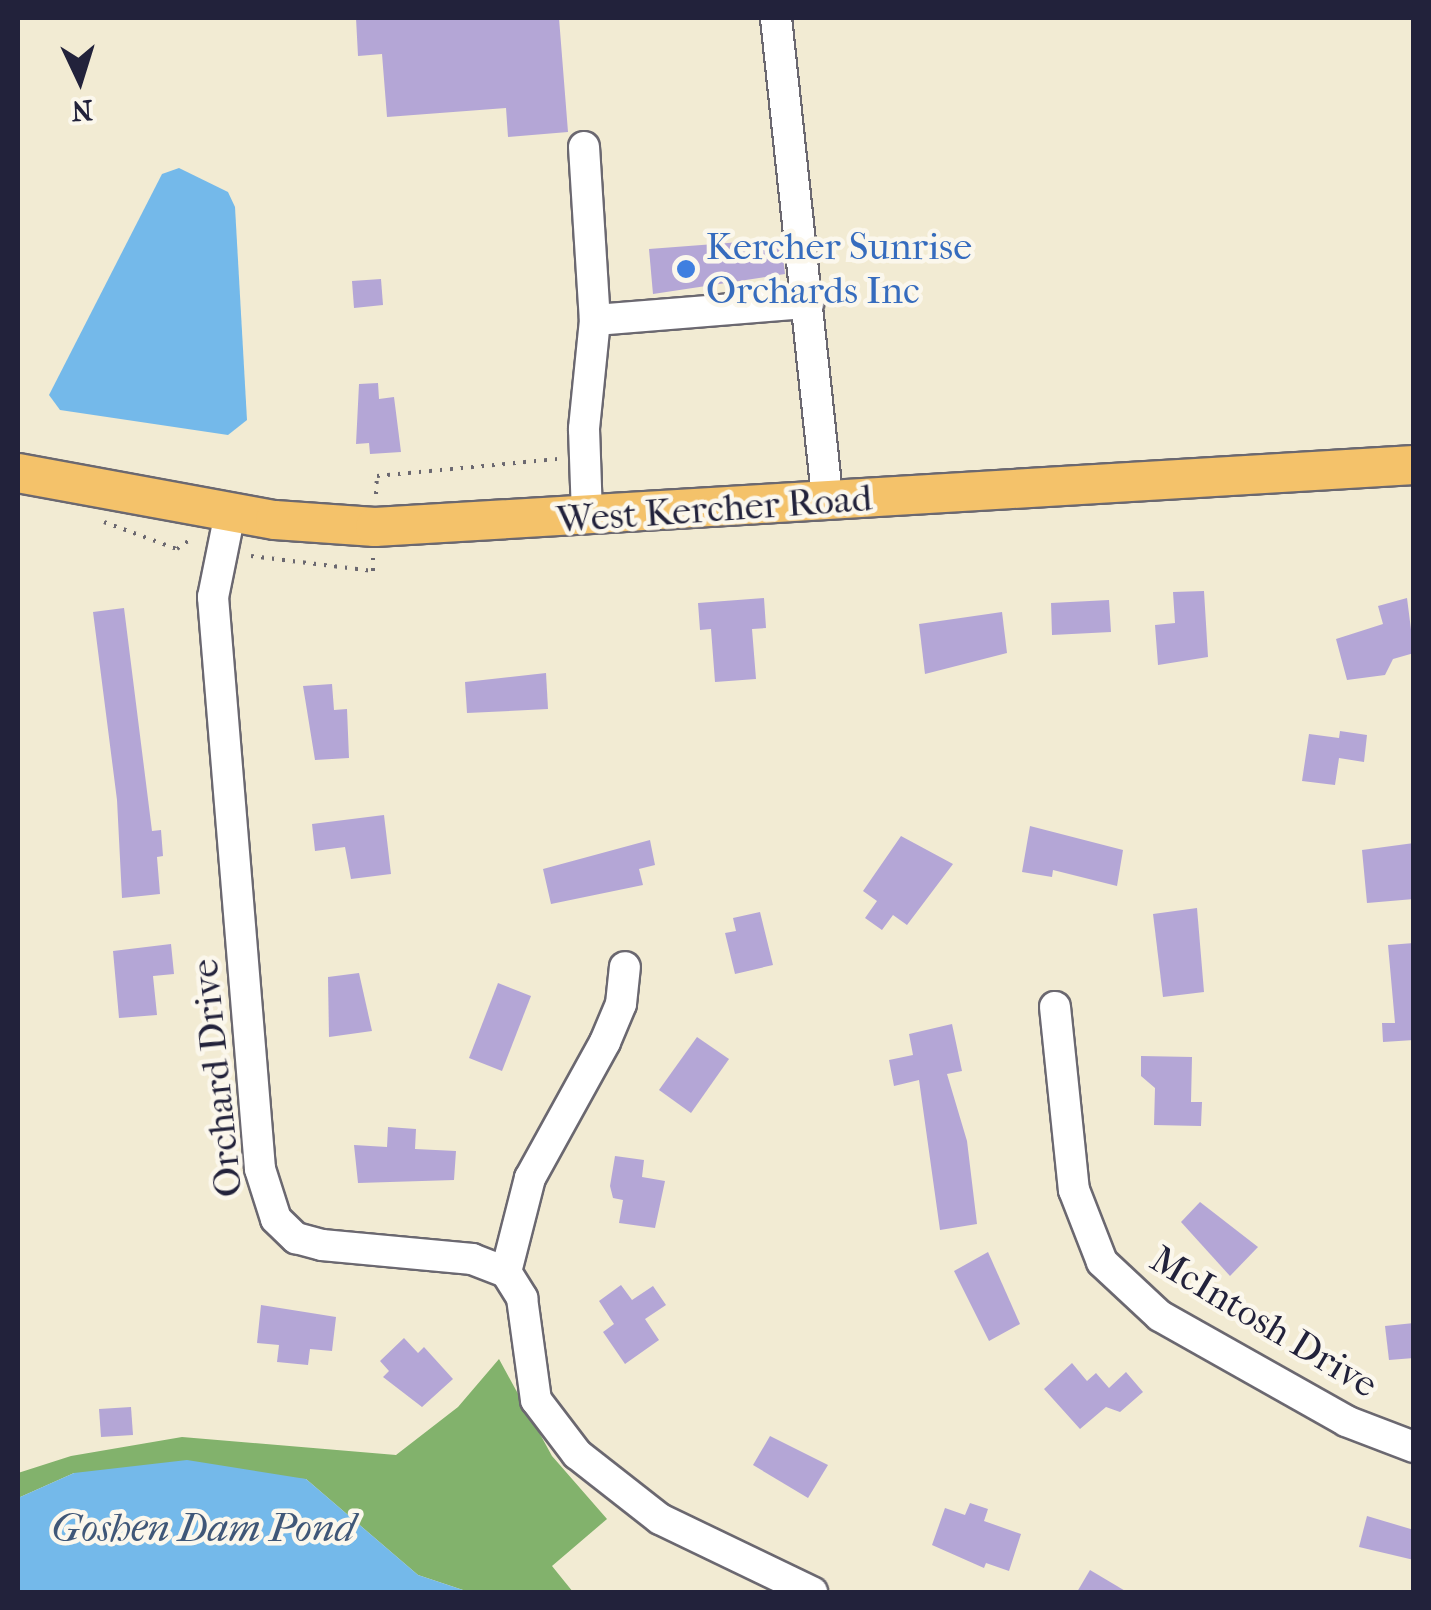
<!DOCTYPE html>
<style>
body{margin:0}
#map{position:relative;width:1431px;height:1610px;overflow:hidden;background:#f2ebd3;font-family:"IM FELL French Canon",serif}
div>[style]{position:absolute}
.forest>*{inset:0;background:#82b26c}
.water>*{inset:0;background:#74b9ea}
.building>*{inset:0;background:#b4a6d6}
.path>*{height:4px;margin-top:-2px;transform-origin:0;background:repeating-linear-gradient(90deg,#6b6870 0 2.5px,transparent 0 10.5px)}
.roads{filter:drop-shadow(2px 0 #6b6870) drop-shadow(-2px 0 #6b6870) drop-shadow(0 2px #6b6870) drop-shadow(0 -2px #6b6870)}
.minor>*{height:30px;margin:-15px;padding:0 15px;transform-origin:15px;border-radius:15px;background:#fff}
.major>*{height:38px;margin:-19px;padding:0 19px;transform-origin:19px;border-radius:19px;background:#f4c26a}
.dots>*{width:28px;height:28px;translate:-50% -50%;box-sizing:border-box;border:5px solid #fbf7ec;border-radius:50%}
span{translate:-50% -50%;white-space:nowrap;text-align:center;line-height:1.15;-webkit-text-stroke:9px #fbf7ec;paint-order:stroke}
.shop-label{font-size:38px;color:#366cbe}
.left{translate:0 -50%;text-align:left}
.street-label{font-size:38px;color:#22223b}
.water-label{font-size:40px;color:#3f5778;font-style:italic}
.frame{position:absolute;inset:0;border:20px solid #22223b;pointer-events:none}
.north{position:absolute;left:30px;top:30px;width:100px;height:100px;-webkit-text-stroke:8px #fbf7ec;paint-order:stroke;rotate:176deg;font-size:28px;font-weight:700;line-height:40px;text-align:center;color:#22223b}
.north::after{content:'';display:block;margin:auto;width:35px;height:45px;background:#22223b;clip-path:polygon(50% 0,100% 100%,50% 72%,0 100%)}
</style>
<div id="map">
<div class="forest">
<div style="clip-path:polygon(499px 1359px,552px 1456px,607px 1519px,552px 1566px,573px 1592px,469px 1592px,418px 1575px,306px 1479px,74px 1473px,18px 1498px,18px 1473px,71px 1456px,182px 1437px,396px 1455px,458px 1407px)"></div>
</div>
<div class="water">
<div style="clip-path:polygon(179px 168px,228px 192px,235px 207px,247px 420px,228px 435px,60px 410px,49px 395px,162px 174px)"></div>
<div style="clip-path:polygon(187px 1460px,306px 1479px,418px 1575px,469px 1592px,18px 1592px,18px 1498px,74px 1473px)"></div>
</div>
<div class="building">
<div style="clip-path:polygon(356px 18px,559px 18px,568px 132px,508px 137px,506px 108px,387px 117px,382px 54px,358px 56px)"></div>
<div style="clip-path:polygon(781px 239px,785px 274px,653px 294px,649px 249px)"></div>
<div style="clip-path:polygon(381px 279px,383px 305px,354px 308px,352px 281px)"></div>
<div style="clip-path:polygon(378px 383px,379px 399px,394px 397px,401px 452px,370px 454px,369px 443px,356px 444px,359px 384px)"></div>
<div style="clip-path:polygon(1204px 591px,1208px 657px,1158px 665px,1155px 625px,1175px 623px,1173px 592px)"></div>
<div style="clip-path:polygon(764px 598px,766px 628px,752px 629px,756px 679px,715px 682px,711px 629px,700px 630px,698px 603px)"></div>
<div style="clip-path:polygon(1407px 598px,1414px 653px,1393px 659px,1385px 675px,1347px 680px,1336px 639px,1383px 624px,1378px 606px)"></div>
<div style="clip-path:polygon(1109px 600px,1111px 632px,1052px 635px,1051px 603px)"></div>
<div style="clip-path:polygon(124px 608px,152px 831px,161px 830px,163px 856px,157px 857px,160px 894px,122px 898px,117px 800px,93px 612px)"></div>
<div style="clip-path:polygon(1002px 612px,1007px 653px,925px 674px,919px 624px)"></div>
<div style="clip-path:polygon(546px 673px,548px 709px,467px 713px,465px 682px)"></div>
<div style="clip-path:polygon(332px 684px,334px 710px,347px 709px,349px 758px,315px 760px,303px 686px)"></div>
<div style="clip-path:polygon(1340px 731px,1367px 735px,1364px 762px,1339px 758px,1335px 785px,1302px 781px,1309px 734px,1339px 738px)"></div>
<div style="clip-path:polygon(384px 815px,391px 874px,351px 879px,345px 847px,315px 851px,312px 824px)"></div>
<div style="clip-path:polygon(1030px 826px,1123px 850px,1117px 886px,1053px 870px,1052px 877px,1022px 872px)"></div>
<div style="clip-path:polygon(901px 836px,953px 864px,907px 925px,893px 915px,882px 930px,865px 918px,877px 901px,863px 891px)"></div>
<div style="clip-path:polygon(650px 840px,655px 865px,639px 869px,643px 885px,551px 904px,543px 869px)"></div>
<div style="clip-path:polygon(1414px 843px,1414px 899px,1367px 903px,1362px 850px)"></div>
<div style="clip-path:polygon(1197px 908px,1204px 992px,1163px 997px,1153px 914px)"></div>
<div style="clip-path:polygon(760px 912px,773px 965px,735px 974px,725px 933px,736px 931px,733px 918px)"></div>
<div style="clip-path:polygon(1414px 943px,1414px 1040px,1383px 1042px,1382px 1023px,1395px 1023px,1388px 945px)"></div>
<div style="clip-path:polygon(171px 944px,174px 974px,153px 976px,157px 1015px,119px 1018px,113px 951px)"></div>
<div style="clip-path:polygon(359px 973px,372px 1031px,329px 1037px,328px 977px)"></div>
<div style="clip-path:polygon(498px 983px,531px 996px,502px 1071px,469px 1058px)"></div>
<div style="clip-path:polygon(952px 1024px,962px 1071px,947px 1074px,967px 1141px,977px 1224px,940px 1230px,919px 1080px,894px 1086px,889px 1060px,913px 1055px,909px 1034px)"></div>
<div style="clip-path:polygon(697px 1037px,729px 1059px,691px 1113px,659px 1090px)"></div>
<div style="clip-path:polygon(1141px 1056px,1192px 1057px,1191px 1102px,1202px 1102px,1201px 1126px,1154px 1125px,1155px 1088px,1141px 1076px)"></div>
<div style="clip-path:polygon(388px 1127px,416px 1129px,415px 1149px,456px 1151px,454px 1180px,358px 1183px,354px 1145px,387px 1147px)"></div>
<div style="clip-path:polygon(615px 1156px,644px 1160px,642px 1177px,665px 1181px,655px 1228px,619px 1223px,623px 1200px,613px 1198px,610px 1186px)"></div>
<div style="clip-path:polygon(1200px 1202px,1258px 1247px,1230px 1276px,1181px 1222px)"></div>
<div style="clip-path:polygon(988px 1252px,1020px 1324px,989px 1341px,954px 1271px)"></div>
<div style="clip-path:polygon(621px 1285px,632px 1300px,653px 1286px,666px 1305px,645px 1319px,659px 1340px,625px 1364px,603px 1332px,614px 1324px,599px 1301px)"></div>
<div style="clip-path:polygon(261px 1305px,336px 1317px,332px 1351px,310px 1349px,308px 1365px,277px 1362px,279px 1345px,257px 1343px)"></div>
<div style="clip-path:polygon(1414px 1323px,1414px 1358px,1389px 1360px,1385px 1326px)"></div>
<div style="clip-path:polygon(404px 1338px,418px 1353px,424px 1347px,453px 1379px,422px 1407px,383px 1377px,389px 1371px,380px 1361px)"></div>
<div style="clip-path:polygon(1072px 1363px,1087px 1381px,1096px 1373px,1109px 1388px,1126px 1372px,1143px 1392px,1120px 1412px,1106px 1407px,1080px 1429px,1044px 1389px)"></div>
<div style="clip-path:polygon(131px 1407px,133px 1435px,101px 1437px,99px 1409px)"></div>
<div style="clip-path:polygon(770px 1436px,828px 1465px,808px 1498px,753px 1465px)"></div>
<div style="clip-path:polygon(970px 1503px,988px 1509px,984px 1521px,1021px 1534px,1009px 1571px,986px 1563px,984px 1568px,932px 1545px,945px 1508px,965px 1515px)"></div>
<div style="clip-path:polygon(1367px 1516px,1414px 1530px,1414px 1560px,1359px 1547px)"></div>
<div style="clip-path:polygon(1090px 1570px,1127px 1592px,1077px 1592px)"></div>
</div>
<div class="path">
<div style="left:376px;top:494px;width:18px;rotate:-87deg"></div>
<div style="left:377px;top:476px;width:182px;rotate:-5.4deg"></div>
<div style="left:104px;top:522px;width:78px;rotate:20.3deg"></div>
<div style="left:177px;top:549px;width:17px;rotate:-36deg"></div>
<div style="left:251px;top:556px;width:123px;rotate:7deg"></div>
<div style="left:373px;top:571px;width:15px;rotate:-90deg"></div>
</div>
<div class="roads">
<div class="minor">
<div style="left:776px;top:18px;width:486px;rotate:83.9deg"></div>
<div style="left:584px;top:147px;width:173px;rotate:86.4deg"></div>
<div style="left:595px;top:320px;width:110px;rotate:95.8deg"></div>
<div style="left:584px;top:429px;width:87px;rotate:88deg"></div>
<div style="left:595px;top:320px;width:214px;rotate:-4.6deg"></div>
<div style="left:230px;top:513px;width:86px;rotate:101.4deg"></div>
<div style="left:213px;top:597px;width:574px;rotate:85.3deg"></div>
<div style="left:260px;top:1169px;width:52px;rotate:72.3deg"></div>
<div style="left:276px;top:1219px;width:28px;rotate:44deg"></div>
<div style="left:296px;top:1238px;width:27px;rotate:15deg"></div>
<div style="left:322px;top:1245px;width:151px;rotate:5.3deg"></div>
<div style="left:472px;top:1259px;width:36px;rotate:21deg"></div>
<div style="left:506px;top:1272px;width:31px;rotate:58deg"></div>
<div style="left:522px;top:1298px;width:103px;rotate:82.2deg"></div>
<div style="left:536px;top:1400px;width:68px;rotate:52.8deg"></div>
<div style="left:577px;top:1454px;width:105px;rotate:38.1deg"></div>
<div style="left:660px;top:1519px;width:169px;rotate:25.7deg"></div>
<div style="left:1055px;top:1007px;width:184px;rotate:84.1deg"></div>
<div style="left:1074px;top:1190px;width:77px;rotate:68.7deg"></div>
<div style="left:1102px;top:1262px;width:79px;rotate:43deg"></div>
<div style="left:1160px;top:1316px;width:214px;rotate:29.4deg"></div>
<div style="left:1346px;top:1421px;width:73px;rotate:20.9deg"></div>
<div style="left:506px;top:1272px;width:97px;rotate:-75.7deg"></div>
<div style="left:530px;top:1178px;width:155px;rotate:-61.1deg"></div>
<div style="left:605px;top:1042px;width:41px;rotate:-67.2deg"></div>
<div style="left:621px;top:1004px;width:37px;rotate:-84deg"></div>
</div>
<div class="major">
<div style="left:18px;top:473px;width:261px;rotate:10.4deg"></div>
<div style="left:275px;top:520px;width:100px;rotate:4deg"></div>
<div style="left:375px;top:527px;width:1041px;rotate:-3.41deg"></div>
</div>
</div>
<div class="dots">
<div style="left:686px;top:269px;background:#3f7fe0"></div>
</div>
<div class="shop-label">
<span class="left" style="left:706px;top:269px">Kercher Sunrise<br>Orchards Inc</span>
</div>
<div class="street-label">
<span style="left:714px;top:509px;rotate:-4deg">West Kercher Road</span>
<span style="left:217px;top:1078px;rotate:-96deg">Orchard Drive</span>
<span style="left:1264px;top:1322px;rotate:31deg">McIntosh Drive</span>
</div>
<div class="water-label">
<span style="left:203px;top:1528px">Goshen Dam Pond</span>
</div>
<div class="frame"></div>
<div class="north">N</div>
</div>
